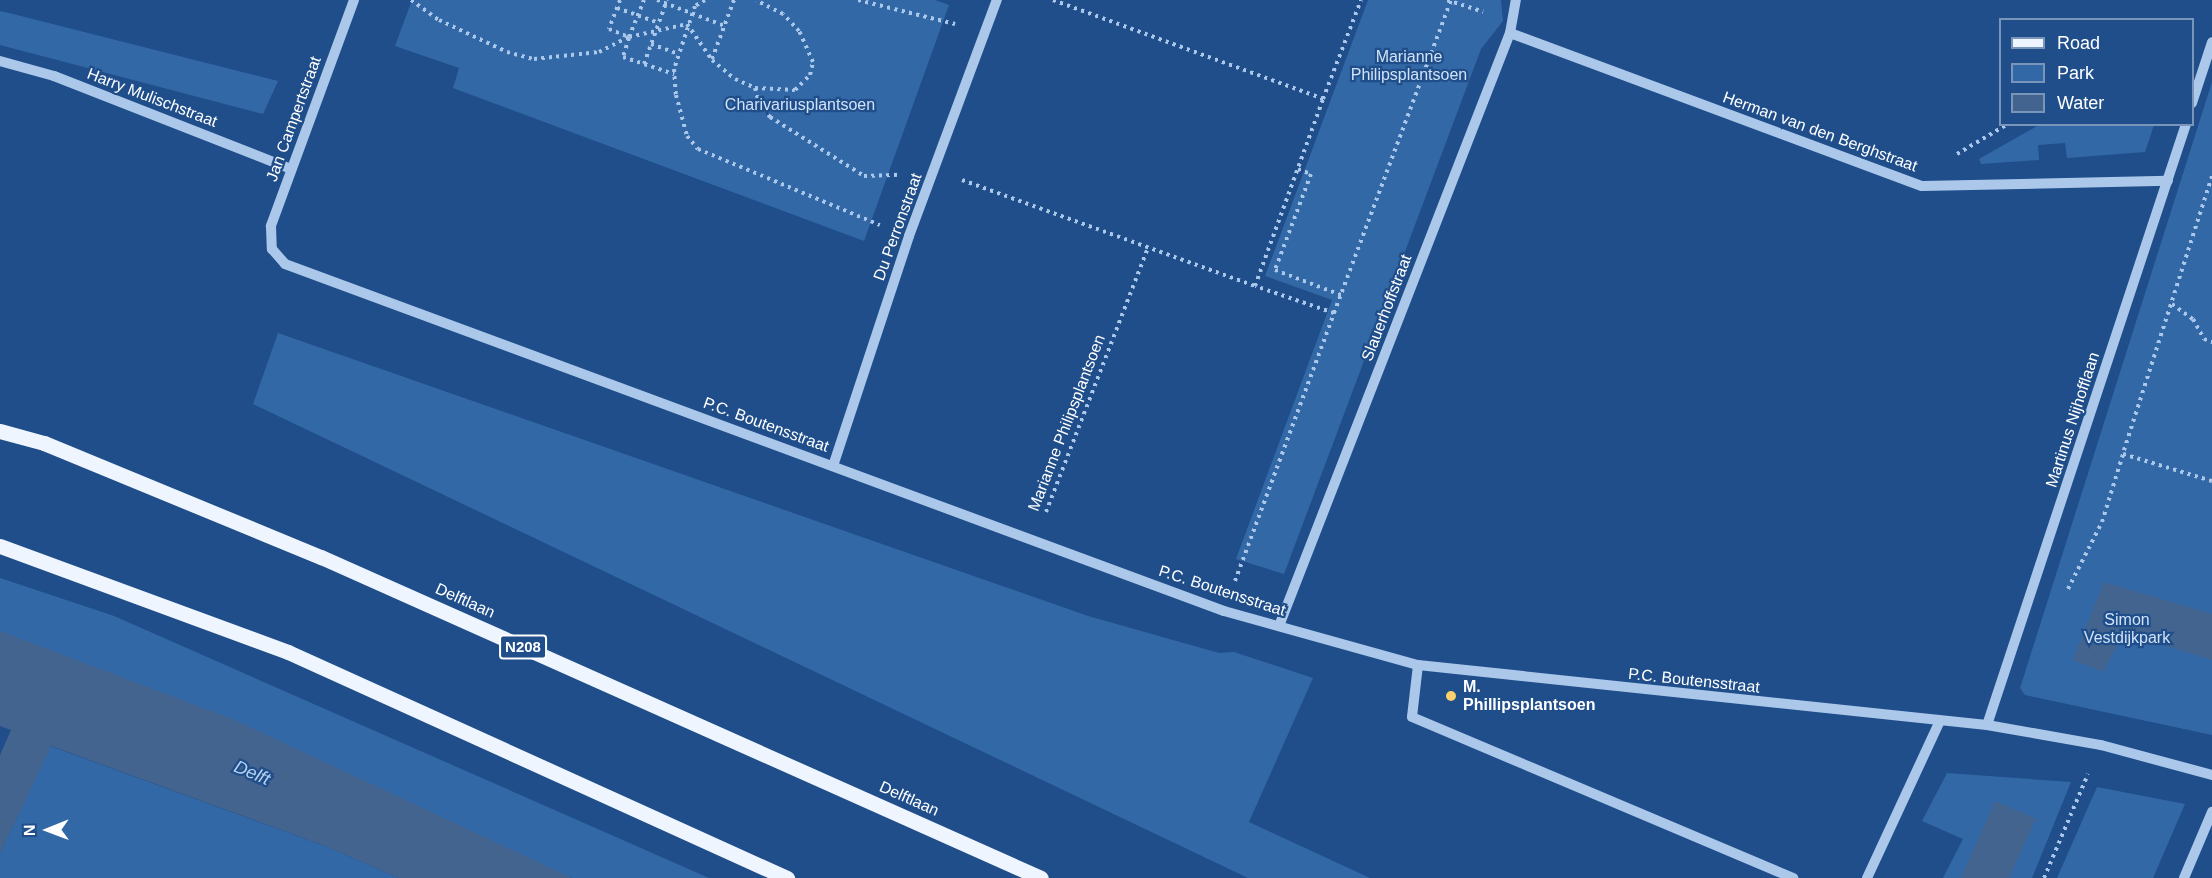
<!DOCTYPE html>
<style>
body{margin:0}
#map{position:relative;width:2212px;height:878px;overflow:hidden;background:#1f4e8a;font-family:Helvetica,sans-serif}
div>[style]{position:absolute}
.green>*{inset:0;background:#3368a7}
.water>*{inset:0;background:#42648f}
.path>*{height:4px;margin-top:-2px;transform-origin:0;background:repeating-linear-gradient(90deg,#abc8eb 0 3px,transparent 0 7.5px)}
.minor>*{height:10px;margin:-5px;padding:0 5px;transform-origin:5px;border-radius:5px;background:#abc8eb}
.major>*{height:15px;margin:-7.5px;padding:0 7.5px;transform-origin:7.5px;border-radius:7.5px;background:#eff5fe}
.dots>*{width:16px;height:16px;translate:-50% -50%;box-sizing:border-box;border:3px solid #1f4e8a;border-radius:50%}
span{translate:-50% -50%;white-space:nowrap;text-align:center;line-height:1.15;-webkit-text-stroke:4.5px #1f4e8a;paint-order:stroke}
.shield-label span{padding:2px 4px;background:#1f4e8a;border:2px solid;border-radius:4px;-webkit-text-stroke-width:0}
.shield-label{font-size:15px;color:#fff;font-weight:700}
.park-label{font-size:16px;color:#d0e2f8}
.street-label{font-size:16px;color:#fff}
.poi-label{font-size:16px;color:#fff;font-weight:700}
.left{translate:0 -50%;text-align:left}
.water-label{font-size:18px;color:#b6d2f2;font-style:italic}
.legend{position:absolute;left:1999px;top:18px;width:195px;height:108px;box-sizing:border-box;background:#1f4e8a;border:2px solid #7995b9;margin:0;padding:8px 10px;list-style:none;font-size:18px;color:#fff}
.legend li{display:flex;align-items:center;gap:12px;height:30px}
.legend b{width:30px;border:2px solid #7995b9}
.north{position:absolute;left:18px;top:800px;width:60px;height:60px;-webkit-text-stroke:4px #1f4e8a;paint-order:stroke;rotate:269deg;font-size:16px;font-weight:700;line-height:24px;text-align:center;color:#fff}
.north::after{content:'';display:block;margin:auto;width:21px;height:27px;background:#fff;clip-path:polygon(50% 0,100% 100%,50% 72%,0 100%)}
</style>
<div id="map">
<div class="green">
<div style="clip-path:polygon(412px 0,935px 0,949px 5px,864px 241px,453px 88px,459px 68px,395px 46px)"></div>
<div style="clip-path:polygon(1368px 0,1501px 0,1503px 21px,1481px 49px,1284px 574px,1236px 559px,1332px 300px,1265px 276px)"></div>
<div style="clip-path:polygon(0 11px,9px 13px,278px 81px,263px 114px,0 45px)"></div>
<div style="clip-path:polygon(2212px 82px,2212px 735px,2025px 695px,2020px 688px)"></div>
<div style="clip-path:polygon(2039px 125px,2040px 124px,2154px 125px,2145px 152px,2067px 158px,2065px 143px,2038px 145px,2039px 160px,1981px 164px,1979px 159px)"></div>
<div style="clip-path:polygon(278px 333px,1088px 616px,1219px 653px,1234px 652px,1313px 678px,1249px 822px,1370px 878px,1248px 878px,253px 404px)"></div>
<div style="clip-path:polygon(0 578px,114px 616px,709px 878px,572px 878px,0 631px)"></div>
<div style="clip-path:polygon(50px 746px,325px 846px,399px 878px,0 878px,0 854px)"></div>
<div style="clip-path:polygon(1947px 773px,2071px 782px,2032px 878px,1943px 878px,1963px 839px,1922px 821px)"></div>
<div style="clip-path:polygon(2097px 787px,2185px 804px,2153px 878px,2057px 878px)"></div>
</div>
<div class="water">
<div style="clip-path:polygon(2104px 582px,2212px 614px,2212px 660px,2124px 633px,2103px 672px,2073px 660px)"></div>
<div style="clip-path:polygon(0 631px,235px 720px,572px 878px,399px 878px,325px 846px,51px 746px,0 854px,0 755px,11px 730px,0 726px)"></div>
<div style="clip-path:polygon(1995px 801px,2036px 819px,2009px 878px,1961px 878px)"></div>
</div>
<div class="path">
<div style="left:411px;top:0;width:34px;rotate:36deg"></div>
<div style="left:439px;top:20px;width:75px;rotate:25.2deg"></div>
<div style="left:507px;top:52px;width:28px;rotate:15deg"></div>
<div style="left:534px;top:59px;width:65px;rotate:-6.1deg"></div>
<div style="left:599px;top:52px;width:34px;rotate:-27deg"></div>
<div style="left:629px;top:37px;width:59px;rotate:-12.6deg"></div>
<div style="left:687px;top:24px;width:44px;rotate:55.2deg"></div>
<div style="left:712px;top:60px;width:30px;rotate:40deg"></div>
<div style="left:735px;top:79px;width:22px;rotate:24deg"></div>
<div style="left:755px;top:88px;width:16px;rotate:75deg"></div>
<div style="left:759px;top:103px;width:18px;rotate:52deg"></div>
<div style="left:770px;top:117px;width:111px;rotate:32.1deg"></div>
<div style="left:864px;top:176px;width:36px;rotate:-2deg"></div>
<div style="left:620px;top:0;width:31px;rotate:111deg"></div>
<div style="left:609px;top:29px;width:22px;rotate:22deg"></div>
<div style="left:629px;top:37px;width:40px;rotate:-68deg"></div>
<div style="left:657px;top:0;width:73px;rotate:20.9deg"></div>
<div style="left:705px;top:0;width:12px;rotate:149deg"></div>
<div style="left:695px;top:6px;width:66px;rotate:108.4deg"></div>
<div style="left:674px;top:69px;width:26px;rotate:86deg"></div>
<div style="left:676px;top:95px;width:42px;rotate:75deg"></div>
<div style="left:687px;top:136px;width:17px;rotate:50deg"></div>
<div style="left:698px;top:149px;width:197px;rotate:22.7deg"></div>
<div style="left:858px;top:0;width:100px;rotate:13.9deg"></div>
<div style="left:1053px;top:0;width:288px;rotate:20.1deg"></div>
<div style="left:1323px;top:99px;width:106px;rotate:-69deg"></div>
<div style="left:1447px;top:0;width:38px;rotate:18deg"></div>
<div style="left:617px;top:8px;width:45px;rotate:19.7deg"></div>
<div style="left:629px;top:38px;width:20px;rotate:108deg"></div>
<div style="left:623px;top:57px;width:54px;rotate:18.4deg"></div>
<div style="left:651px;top:44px;width:29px;rotate:20deg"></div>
<div style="left:712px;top:59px;width:63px;rotate:-69.6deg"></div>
<div style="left:644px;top:64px;width:68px;rotate:-70.2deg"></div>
<div style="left:755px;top:88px;width:40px;rotate:2.9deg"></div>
<div style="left:795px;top:90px;width:21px;rotate:-45deg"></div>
<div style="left:810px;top:75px;width:13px;rotate:-77deg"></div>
<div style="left:813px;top:62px;width:34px;rotate:-114deg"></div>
<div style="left:799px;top:31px;width:23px;rotate:-133deg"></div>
<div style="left:783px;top:14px;width:30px;rotate:-153deg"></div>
<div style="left:1957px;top:154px;width:59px;rotate:-30.5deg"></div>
<div style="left:1298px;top:169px;width:14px;rotate:21deg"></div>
<div style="left:1311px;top:174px;width:103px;rotate:110.6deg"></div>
<div style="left:1275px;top:270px;width:71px;rotate:20.7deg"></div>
<div style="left:2212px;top:176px;width:292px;rotate:107.8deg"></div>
<div style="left:2123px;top:454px;width:93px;rotate:16.9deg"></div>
<div style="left:962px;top:180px;width:312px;rotate:19.9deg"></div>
<div style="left:2172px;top:304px;width:26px;rotate:36deg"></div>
<div style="left:2193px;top:319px;width:23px;rotate:61deg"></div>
<div style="left:2204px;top:339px;width:9px;rotate:21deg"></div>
<div style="left:1334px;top:313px;width:334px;rotate:-69.5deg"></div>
<div style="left:1046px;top:512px;width:284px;rotate:-68.9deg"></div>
<div style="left:1235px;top:581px;width:286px;rotate:-69.7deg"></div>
<div style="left:1334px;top:313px;width:83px;rotate:-161.1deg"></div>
<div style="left:1255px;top:286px;width:199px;rotate:-70deg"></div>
<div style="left:2068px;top:589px;width:75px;rotate:-63.1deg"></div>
<div style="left:2102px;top:522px;width:71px;rotate:-72.8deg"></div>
<div style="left:2044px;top:878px;width:113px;rotate:-67.1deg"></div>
</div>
<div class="minor">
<div style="left:354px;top:0;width:241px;rotate:110.2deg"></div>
<div style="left:271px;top:226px;width:23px;rotate:88deg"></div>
<div style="left:272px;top:249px;width:20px;rotate:49deg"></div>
<div style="left:285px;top:264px;width:1001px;rotate:20.28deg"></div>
<div style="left:1224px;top:611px;width:201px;rotate:15.6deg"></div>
<div style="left:1418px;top:665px;width:572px;rotate:6.02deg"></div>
<div style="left:1987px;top:725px;width:116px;rotate:10deg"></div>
<div style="left:2101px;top:745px;width:115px;rotate:15.1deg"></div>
<div style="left:1510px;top:33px;width:439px;rotate:20.4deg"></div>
<div style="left:1922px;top:186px;width:246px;rotate:-1.2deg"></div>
<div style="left:0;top:61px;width:56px;rotate:15.5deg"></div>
<div style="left:54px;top:76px;width:255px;rotate:21.4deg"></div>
<div style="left:2192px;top:103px;width:64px;rotate:-71.8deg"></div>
<div style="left:833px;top:466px;width:242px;rotate:-71.7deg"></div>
<div style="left:909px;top:236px;width:252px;rotate:-69.6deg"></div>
<div style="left:1279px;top:626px;width:636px;rotate:-68.72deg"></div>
<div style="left:1510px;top:33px;width:34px;rotate:-80deg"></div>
<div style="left:1418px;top:665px;width:52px;rotate:96.6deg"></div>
<div style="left:1412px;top:717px;width:414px;rotate:22.9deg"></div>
<div style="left:1987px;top:725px;width:633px;rotate:-71.68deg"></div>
<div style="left:1867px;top:878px;width:171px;rotate:-65.1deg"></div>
<div style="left:2184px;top:878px;width:72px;rotate:-67deg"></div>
</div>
<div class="major">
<div style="left:0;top:431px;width:46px;rotate:15.3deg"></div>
<div style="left:44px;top:443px;width:300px;rotate:22.4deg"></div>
<div style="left:321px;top:557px;width:788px;rotate:24.03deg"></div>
<div style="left:0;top:546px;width:307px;rotate:20.2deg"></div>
<div style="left:288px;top:652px;width:548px;rotate:24.37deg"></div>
</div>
<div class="dots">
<div style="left:1451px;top:696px;background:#f9d06b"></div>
</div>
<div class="shield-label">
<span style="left:523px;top:647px">N208</span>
</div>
<div class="park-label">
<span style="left:1409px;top:66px">Marianne<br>Philipsplantsoen</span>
<span style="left:800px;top:105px">Charivariusplantsoen</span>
<span style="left:2127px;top:629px">Simon<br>Vestdijkpark</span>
</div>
<div class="street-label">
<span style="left:152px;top:98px;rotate:21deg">Harry Mulischstraat</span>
<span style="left:294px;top:119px;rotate:-70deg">Jan Campertstraat</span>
<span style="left:1820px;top:132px;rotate:20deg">Herman van den Berghstraat</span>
<span style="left:898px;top:227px;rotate:-70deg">Du Perronstraat</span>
<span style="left:1387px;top:308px;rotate:-69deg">Slauerhoffstraat</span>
<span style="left:2073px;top:420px;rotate:-72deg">Martinus Nijhofflaan</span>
<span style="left:1067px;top:423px;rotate:-69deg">Marianne Philipsplantsoen</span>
<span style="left:766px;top:425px;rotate:20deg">P.C. Boutensstraat</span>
<span style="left:1222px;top:591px;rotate:18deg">P.C. Boutensstraat</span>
<span style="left:465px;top:601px;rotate:24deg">Delftlaan</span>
<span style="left:1694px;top:681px;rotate:6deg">P.C. Boutensstraat</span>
<span style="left:909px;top:799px;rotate:24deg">Delftlaan</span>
</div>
<div class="poi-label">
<span class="left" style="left:1463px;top:696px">M.<br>Phillipsplantsoen</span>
</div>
<div class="water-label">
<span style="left:252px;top:773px;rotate:23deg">Delft</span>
</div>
<ul class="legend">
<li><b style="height:8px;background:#eff5fe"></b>Road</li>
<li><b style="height:16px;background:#3368a7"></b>Park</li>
<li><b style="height:16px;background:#42648f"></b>Water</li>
</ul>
<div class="north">N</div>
</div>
